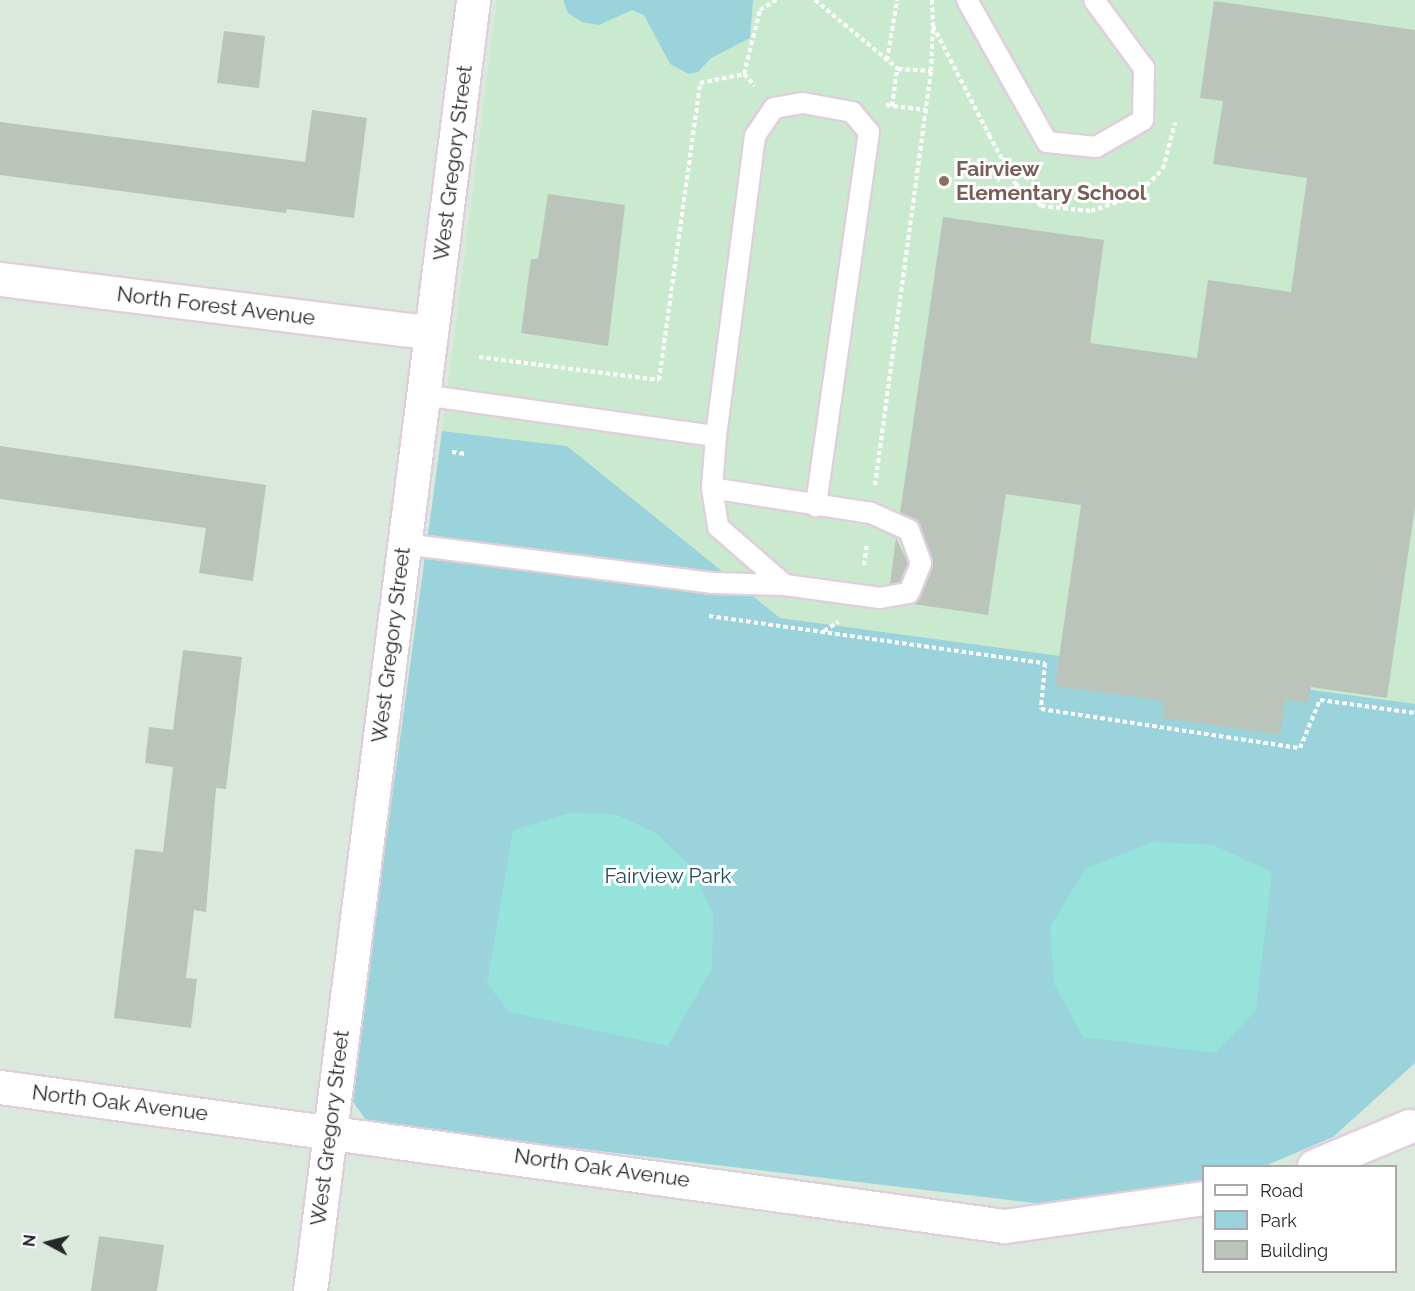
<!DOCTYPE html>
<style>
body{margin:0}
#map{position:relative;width:1415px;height:1291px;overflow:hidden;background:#dae9db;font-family:Raleway,sans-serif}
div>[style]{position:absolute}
.education>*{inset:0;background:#caeacf}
.green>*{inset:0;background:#9ad3dc}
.pitch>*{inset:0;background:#96e3dc}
.building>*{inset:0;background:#bac4ba}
.path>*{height:4px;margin-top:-2px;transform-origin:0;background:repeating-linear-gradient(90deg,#fff 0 4.5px,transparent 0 7.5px)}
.roads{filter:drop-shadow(2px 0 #e0cfdb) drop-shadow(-2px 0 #e0cfdb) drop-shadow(0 2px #e0cfdb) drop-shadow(0 -2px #e0cfdb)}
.service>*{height:20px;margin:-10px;padding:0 10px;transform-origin:10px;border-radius:10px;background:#fff}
.minor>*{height:33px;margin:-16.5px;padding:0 16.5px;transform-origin:16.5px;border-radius:16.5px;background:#fff}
.dots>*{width:16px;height:16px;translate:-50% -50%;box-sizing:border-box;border:3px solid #fff;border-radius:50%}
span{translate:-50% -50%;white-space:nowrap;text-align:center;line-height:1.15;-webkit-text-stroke:6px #fff;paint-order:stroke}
.street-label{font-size:21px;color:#272727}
.education-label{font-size:21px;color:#785e54;font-weight:700}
.left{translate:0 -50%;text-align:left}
.park-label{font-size:21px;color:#1e4c5e}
.legend{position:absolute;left:1202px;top:1165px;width:195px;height:108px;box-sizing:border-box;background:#fff;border:2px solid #a9a9a9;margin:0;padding:8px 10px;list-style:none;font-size:18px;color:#272727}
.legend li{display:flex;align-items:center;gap:12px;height:30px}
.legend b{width:30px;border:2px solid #a9a9a9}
.north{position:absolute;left:18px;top:1213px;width:60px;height:60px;-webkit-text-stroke:4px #fff;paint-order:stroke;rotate:277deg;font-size:16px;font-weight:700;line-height:24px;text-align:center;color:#272727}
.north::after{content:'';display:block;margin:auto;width:21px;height:27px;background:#272727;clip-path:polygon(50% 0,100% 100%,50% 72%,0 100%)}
</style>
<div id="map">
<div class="education">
<div style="clip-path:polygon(497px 0,1415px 0,1415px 704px,780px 618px,567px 446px,442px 431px)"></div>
</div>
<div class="green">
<div style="clip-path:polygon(563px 0,753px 0,750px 38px,711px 58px,698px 72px,689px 74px,670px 64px,644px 15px,632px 10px,599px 25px,582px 22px,568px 13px)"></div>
<div style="clip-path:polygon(442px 431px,567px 446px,780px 618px,1415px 704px,1415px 1063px,1333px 1137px,1265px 1166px,1204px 1166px,1203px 1187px,1068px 1207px,441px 1132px,389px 1130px,366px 1120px,351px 1099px)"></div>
</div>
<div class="pitch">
<div style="clip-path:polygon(570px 813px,615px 814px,656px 833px,692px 868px,713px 915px,712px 968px,668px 1046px,509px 1012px,487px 983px,513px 830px)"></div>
<div style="clip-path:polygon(1153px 842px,1213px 845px,1272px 872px,1256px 1010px,1216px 1053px,1083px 1037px,1054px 984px,1050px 927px,1086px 868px)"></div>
</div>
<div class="building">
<div style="clip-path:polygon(1214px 1px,1415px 30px,1415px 507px,1387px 698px,1311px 687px,1308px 703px,1285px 700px,1280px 735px,1162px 718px,1164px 701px,1055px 686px,1081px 505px,1006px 494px,988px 615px,913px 604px,920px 597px,932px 560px,918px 522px,900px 513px,943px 217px,1104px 240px,1090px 343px,1197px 358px,1208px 280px,1291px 292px,1307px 178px,1213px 164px,1223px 101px,1200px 98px)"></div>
<div style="clip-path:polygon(224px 31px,265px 36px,259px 88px,217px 83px)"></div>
<div style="clip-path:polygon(312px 110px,367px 118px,354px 218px,287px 209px,286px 213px,0 175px,0 122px,305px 162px)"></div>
<div style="clip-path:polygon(548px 194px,625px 205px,608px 346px,521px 333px,531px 259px,538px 259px)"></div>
<div style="clip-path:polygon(0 446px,266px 485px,253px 581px,199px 573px,206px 528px,0 499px)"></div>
<div style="clip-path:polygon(896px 538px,908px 563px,900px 582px,890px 584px)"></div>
<div style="clip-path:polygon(183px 650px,242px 657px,226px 789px,216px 788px,206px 912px,194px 910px,186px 978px,197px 979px,191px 1028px,114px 1018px,135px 849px,163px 852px,173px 767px,145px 763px,149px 727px,173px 730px)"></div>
<div style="clip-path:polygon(99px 1236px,164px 1245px,157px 1291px,91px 1291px)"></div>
</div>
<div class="path">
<div style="left:815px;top:0;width:108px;rotate:39.7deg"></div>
<div style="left:898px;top:69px;width:33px;rotate:3deg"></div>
<div style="left:932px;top:0;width:26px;rotate:88deg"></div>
<div style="left:933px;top:26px;width:123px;rotate:62.8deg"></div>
<div style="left:989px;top:135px;width:55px;rotate:61.6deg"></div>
<div style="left:1015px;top:183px;width:35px;rotate:41deg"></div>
<div style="left:1041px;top:206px;width:50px;rotate:5.7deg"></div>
<div style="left:1091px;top:211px;width:47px;rotate:-18.4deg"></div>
<div style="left:1136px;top:196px;width:38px;rotate:-45deg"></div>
<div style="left:1163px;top:169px;width:48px;rotate:-75.4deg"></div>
<div style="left:887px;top:60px;width:61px;rotate:-80.5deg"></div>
<div style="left:744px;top:74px;width:66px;rotate:-76deg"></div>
<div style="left:760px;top:10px;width:19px;rotate:-32deg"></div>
<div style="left:886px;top:105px;width:40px;rotate:7.1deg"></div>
<div style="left:892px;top:106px;width:37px;rotate:-82deg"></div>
<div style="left:479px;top:357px;width:181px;rotate:7.3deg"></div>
<div style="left:659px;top:380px;width:300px;rotate:-82.1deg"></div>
<div style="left:700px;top:83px;width:45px;rotate:-11.6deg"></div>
<div style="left:744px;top:74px;width:16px;rotate:47deg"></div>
<div style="left:452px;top:452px;width:14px;rotate:8deg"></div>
<div style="left:875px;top:485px;width:418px;rotate:-82.3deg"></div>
<div style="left:931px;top:71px;width:45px;rotate:-87.5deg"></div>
<div style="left:864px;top:565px;width:22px;rotate:-82deg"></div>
<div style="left:709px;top:616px;width:339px;rotate:8deg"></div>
<div style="left:1045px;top:663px;width:46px;rotate:95deg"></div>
<div style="left:1041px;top:709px;width:262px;rotate:8.6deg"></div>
<div style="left:1300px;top:748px;width:52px;rotate:-67.4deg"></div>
<div style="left:1320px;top:700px;width:96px;rotate:7.8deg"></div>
<div style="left:824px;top:631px;width:17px;rotate:-33deg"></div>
</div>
<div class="roads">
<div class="service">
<div style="left:967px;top:0;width:163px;rotate:60.6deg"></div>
<div style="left:1047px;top:142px;width:49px;rotate:5.8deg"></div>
<div style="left:1096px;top:147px;width:54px;rotate:-29.9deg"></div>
<div style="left:1143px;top:120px;width:52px;rotate:-88.9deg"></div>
<div style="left:1144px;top:68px;width:84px;rotate:-126.3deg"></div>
<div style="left:423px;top:395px;width:296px;rotate:8deg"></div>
<div style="left:716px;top:436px;width:52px;rotate:94.4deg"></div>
<div style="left:712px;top:488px;width:39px;rotate:81deg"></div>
<div style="left:718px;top:527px;width:89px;rotate:40.9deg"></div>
<div style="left:785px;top:585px;width:96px;rotate:7.8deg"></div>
<div style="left:880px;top:598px;width:29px;rotate:-10deg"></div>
<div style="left:909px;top:593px;width:32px;rotate:-68deg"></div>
<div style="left:921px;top:563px;width:35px;rotate:-110deg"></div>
<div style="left:909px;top:530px;width:42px;rotate:-155.9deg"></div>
<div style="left:871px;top:513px;width:161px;rotate:-171.1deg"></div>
<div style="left:716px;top:436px;width:303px;rotate:-82.6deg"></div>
<div style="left:755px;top:136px;width:34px;rotate:-56deg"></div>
<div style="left:774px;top:108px;width:29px;rotate:-10deg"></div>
<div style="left:803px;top:103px;width:50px;rotate:10.4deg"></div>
<div style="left:852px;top:112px;width:26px;rotate:50deg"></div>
<div style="left:869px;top:132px;width:378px;rotate:98.1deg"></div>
<div style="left:404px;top:544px;width:310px;rotate:7.2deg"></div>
<div style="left:712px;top:583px;width:73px;rotate:1.6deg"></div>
</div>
<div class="minor">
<div style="left:0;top:279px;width:434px;rotate:7.1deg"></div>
<div style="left:0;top:1087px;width:1014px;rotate:7.88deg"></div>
<div style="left:1004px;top:1226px;width:202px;rotate:-8deg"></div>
<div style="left:1314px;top:1166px;width:103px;rotate:-22.8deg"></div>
<div style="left:310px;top:1291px;width:1301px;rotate:-82.8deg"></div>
</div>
</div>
<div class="dots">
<div style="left:944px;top:181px;background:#8d6e63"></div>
</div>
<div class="street-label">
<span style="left:453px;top:163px;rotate:-83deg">West Gregory Street</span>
<span style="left:216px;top:306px;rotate:7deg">North Forest Avenue</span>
<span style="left:391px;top:645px;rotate:-83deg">West Gregory Street</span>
<span style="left:120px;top:1103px;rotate:7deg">North Oak Avenue</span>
<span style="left:330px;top:1128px;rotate:-83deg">West Gregory Street</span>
<span style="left:602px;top:1168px;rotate:8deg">North Oak Avenue</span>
</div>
<div class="education-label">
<span class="left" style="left:956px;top:181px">Fairview<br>Elementary School</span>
</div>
<div class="park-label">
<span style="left:668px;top:876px">Fairview Park</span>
</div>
<ul class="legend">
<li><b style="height:8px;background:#fff"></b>Road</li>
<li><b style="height:16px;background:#9ad3dc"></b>Park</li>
<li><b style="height:16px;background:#bac4ba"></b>Building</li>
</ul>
<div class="north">N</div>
</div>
